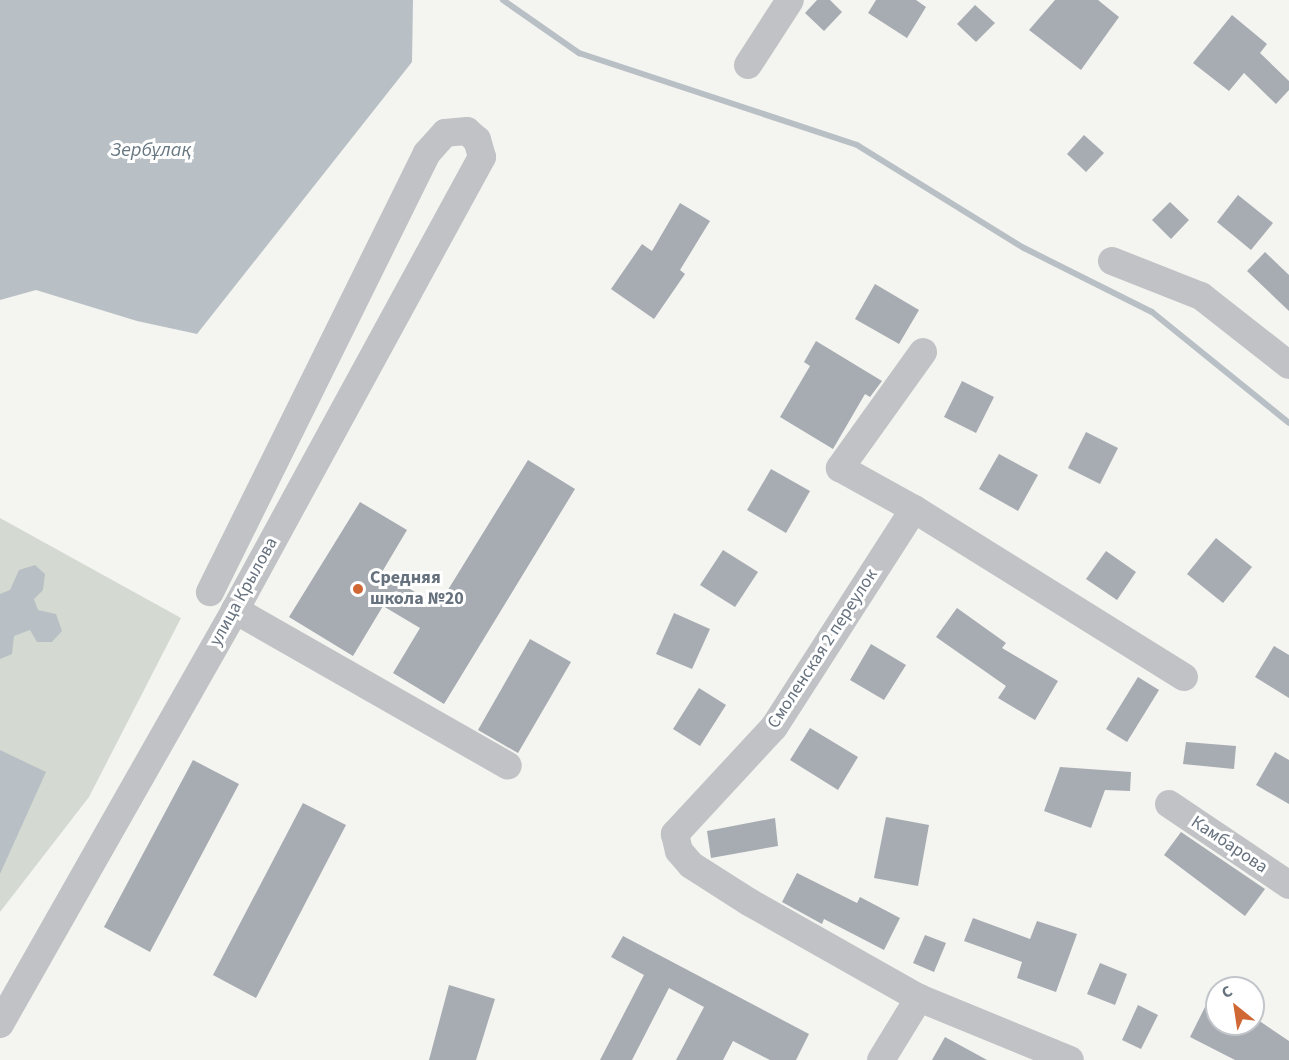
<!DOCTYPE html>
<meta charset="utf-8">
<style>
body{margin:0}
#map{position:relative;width:1289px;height:1060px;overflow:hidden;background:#f4f4f0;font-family:"Source Sans 3",sans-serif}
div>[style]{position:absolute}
.green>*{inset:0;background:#d4dad2}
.water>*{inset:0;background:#b8c0c5}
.stream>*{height:6px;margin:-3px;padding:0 3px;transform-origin:3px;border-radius:3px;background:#b8c0c5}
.building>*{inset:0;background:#a6acb2}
.minor>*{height:28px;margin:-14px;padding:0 14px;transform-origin:14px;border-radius:14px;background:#c0c2c5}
.dots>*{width:16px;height:16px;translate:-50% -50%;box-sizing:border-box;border:3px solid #fff;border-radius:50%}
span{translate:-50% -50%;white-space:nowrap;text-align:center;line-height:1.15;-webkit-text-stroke:6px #fff;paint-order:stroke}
.poi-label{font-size:18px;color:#66717e;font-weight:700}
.left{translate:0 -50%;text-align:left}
.street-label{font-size:18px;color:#66717e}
.water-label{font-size:20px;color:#677882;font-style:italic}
.north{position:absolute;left:1205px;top:976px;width:60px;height:60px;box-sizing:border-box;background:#fff;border:2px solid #c2c6cb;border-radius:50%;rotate:330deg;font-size:16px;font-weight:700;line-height:24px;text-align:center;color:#66717e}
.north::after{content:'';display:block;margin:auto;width:21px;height:27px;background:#cf6835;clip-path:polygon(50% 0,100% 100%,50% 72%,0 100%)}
</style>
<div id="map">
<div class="green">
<div style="clip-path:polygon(0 518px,181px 618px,89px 797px,0 912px)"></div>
</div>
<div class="water">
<div style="clip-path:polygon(0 0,413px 0,412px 62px,197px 334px,137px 321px,36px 290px,0 300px)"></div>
<div style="clip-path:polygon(35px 565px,45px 574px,43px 590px,34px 599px,38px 610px,56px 614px,62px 631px,52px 642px,37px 642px,30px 630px,14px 636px,12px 654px,0 659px,0 594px,10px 590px,19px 570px)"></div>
<div style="clip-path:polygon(0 750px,46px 772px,0 874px)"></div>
</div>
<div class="stream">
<div style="left:503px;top:0;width:93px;rotate:34.9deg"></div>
<div style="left:579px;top:53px;width:293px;rotate:18.3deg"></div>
<div style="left:857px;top:145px;width:196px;rotate:31.7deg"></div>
<div style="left:1024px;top:248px;width:143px;rotate:26.6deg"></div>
<div style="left:1152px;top:312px;width:176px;rotate:39deg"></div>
</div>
<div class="building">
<div style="clip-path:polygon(817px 0,830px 0,842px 12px,824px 31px,805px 13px)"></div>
<div style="clip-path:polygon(876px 0,916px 0,926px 7px,907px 38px,868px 13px)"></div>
<div style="clip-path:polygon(1055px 0,1098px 0,1119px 17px,1081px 70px,1029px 30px)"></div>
<div style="clip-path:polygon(975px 5px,995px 23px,976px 42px,957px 24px)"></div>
<div style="clip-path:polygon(1232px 15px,1267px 44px,1260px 53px,1289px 81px,1289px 90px,1276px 104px,1244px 73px,1229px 91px,1193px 63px)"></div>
<div style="clip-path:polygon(1084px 135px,1104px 153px,1086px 172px,1067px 154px)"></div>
<div style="clip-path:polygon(1238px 195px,1273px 223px,1251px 250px,1217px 222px)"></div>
<div style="clip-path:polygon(1170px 202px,1189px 220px,1171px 239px,1152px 220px)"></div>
<div style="clip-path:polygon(680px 203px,710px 221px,680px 270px,685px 274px,654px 319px,611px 289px,642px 244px,652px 251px)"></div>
<div style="clip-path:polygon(1265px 252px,1289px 275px,1289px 311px,1247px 271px)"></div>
<div style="clip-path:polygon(875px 284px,919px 310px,899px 344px,855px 319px)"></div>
<div style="clip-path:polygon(816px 341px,882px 381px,870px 397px,865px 394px,833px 449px,780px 417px,810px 366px,804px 362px)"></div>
<div style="clip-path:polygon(962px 381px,994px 397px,976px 433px,944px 417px)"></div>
<div style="clip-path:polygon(1086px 432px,1118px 448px,1100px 484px,1068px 468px)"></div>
<div style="clip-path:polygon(999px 454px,1038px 475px,1018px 511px,979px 489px)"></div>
<div style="clip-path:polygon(528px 460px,575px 489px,444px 704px,393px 673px,420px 628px,383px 606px,353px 656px,289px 617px,360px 502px,407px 530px,382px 572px,438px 606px)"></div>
<div style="clip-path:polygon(771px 469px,810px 491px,786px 533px,747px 510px)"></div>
<div style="clip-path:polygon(1216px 538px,1252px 567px,1223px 603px,1187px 574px)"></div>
<div style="clip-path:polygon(723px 550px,758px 572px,735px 607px,700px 585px)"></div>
<div style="clip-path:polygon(1106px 551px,1136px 572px,1117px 600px,1086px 579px)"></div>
<div style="clip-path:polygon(957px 608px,1006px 643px,1002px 648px,1058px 681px,1035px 720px,998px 698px,1006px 686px,936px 637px)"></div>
<div style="clip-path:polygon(674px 613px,710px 629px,692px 669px,656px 654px)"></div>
<div style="clip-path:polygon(530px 639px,571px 662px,518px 753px,478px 730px)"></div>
<div style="clip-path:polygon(871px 644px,906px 665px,884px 700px,850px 680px)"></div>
<div style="clip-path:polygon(1274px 646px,1289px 655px,1289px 698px,1255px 677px)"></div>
<div style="clip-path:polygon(1138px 677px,1159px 690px,1127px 742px,1106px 729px)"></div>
<div style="clip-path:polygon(699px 688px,726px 705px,700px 746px,673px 729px)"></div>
<div style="clip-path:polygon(810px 728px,858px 757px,838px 790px,790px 760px)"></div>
<div style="clip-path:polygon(1186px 742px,1236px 746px,1234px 769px,1183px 764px)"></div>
<div style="clip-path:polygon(1275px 752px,1289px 760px,1289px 804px,1256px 785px)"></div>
<div style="clip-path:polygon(193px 760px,239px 784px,150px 952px,104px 927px)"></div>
<div style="clip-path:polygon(1060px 767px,1131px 772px,1130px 791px,1105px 790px,1091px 828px,1044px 811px)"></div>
<div style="clip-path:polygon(303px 803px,346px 825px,256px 998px,213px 975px)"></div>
<div style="clip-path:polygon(886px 817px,929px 825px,918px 886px,874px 878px)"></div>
<div style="clip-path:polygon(775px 818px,778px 846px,711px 858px,707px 831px)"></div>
<div style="clip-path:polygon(1181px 832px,1265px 889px,1245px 916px,1164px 855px)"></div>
<div style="clip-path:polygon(797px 873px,857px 903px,860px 897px,900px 918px,884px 950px,824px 919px,822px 924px,782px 902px)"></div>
<div style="clip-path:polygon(973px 918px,1030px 939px,1037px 921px,1077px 934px,1056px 992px,1017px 978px,1022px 962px,964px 941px)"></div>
<div style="clip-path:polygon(925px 935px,946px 943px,934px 972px,913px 963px)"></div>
<div style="clip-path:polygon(623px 936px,809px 1034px,796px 1060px,770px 1060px,733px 1041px,723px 1060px,676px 1060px,704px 1007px,669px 988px,632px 1060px,600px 1060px,644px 975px,611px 957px)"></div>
<div style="clip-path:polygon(1100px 963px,1127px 974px,1115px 1005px,1087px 994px)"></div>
<div style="clip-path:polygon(1217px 983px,1217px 1024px,1253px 1024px,1255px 1018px,1289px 1041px,1289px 1060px,1235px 1060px,1190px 1037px)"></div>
<div style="clip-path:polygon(449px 985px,495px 999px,476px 1060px,429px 1060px)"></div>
<div style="clip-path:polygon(1138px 1005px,1158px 1015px,1141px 1049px,1122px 1040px)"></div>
<div style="clip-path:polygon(945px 1037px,987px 1060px,932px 1060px)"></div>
</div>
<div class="minor">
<div style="left:748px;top:65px;width:77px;rotate:-57.1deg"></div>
<div style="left:1112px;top:261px;width:96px;rotate:21.5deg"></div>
<div style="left:1201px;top:296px;width:112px;rotate:38.1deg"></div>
<div style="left:923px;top:352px;width:143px;rotate:125.6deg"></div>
<div style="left:840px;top:468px;width:85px;rotate:29deg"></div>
<div style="left:914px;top:509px;width:259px;rotate:122.7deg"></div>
<div style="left:774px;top:727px;width:146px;rotate:132.8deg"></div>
<div style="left:675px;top:834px;width:17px;rotate:77deg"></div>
<div style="left:679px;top:851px;width:18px;rotate:49deg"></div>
<div style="left:691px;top:865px;width:69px;rotate:32.5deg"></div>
<div style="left:749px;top:902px;width:195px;rotate:29.5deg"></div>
<div style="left:919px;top:998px;width:163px;rotate:22.3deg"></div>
<div style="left:914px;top:509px;width:318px;rotate:31.9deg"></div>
<div style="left:235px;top:610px;width:314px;rotate:29.7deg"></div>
<div style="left:1169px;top:804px;width:145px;rotate:34deg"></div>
<div style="left:0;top:1024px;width:476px;rotate:-60.4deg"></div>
<div style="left:235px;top:610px;width:516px;rotate:-61.4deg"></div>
<div style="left:482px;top:157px;width:18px;rotate:-106deg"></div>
<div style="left:477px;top:140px;width:13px;rotate:-138deg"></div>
<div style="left:467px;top:131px;width:22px;rotate:175deg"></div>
<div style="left:445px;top:133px;width:27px;rotate:132deg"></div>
<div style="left:427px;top:153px;width:490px;rotate:116.3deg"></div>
<div style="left:881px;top:1060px;width:73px;rotate:-58.5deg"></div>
</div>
<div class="dots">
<div style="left:358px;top:589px;background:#cf6835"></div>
</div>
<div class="poi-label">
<span class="left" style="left:370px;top:589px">Средняя<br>школа №20</span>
</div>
<div class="street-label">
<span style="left:244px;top:592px;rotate:-61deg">улица Крылова</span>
<span style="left:823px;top:649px;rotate:-57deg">Смоленская 2 переулок</span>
<span style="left:1229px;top:845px;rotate:34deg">Камбарова</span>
</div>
<div class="water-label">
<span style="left:151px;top:150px">Зербұлақ</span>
</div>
<div class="north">С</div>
</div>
